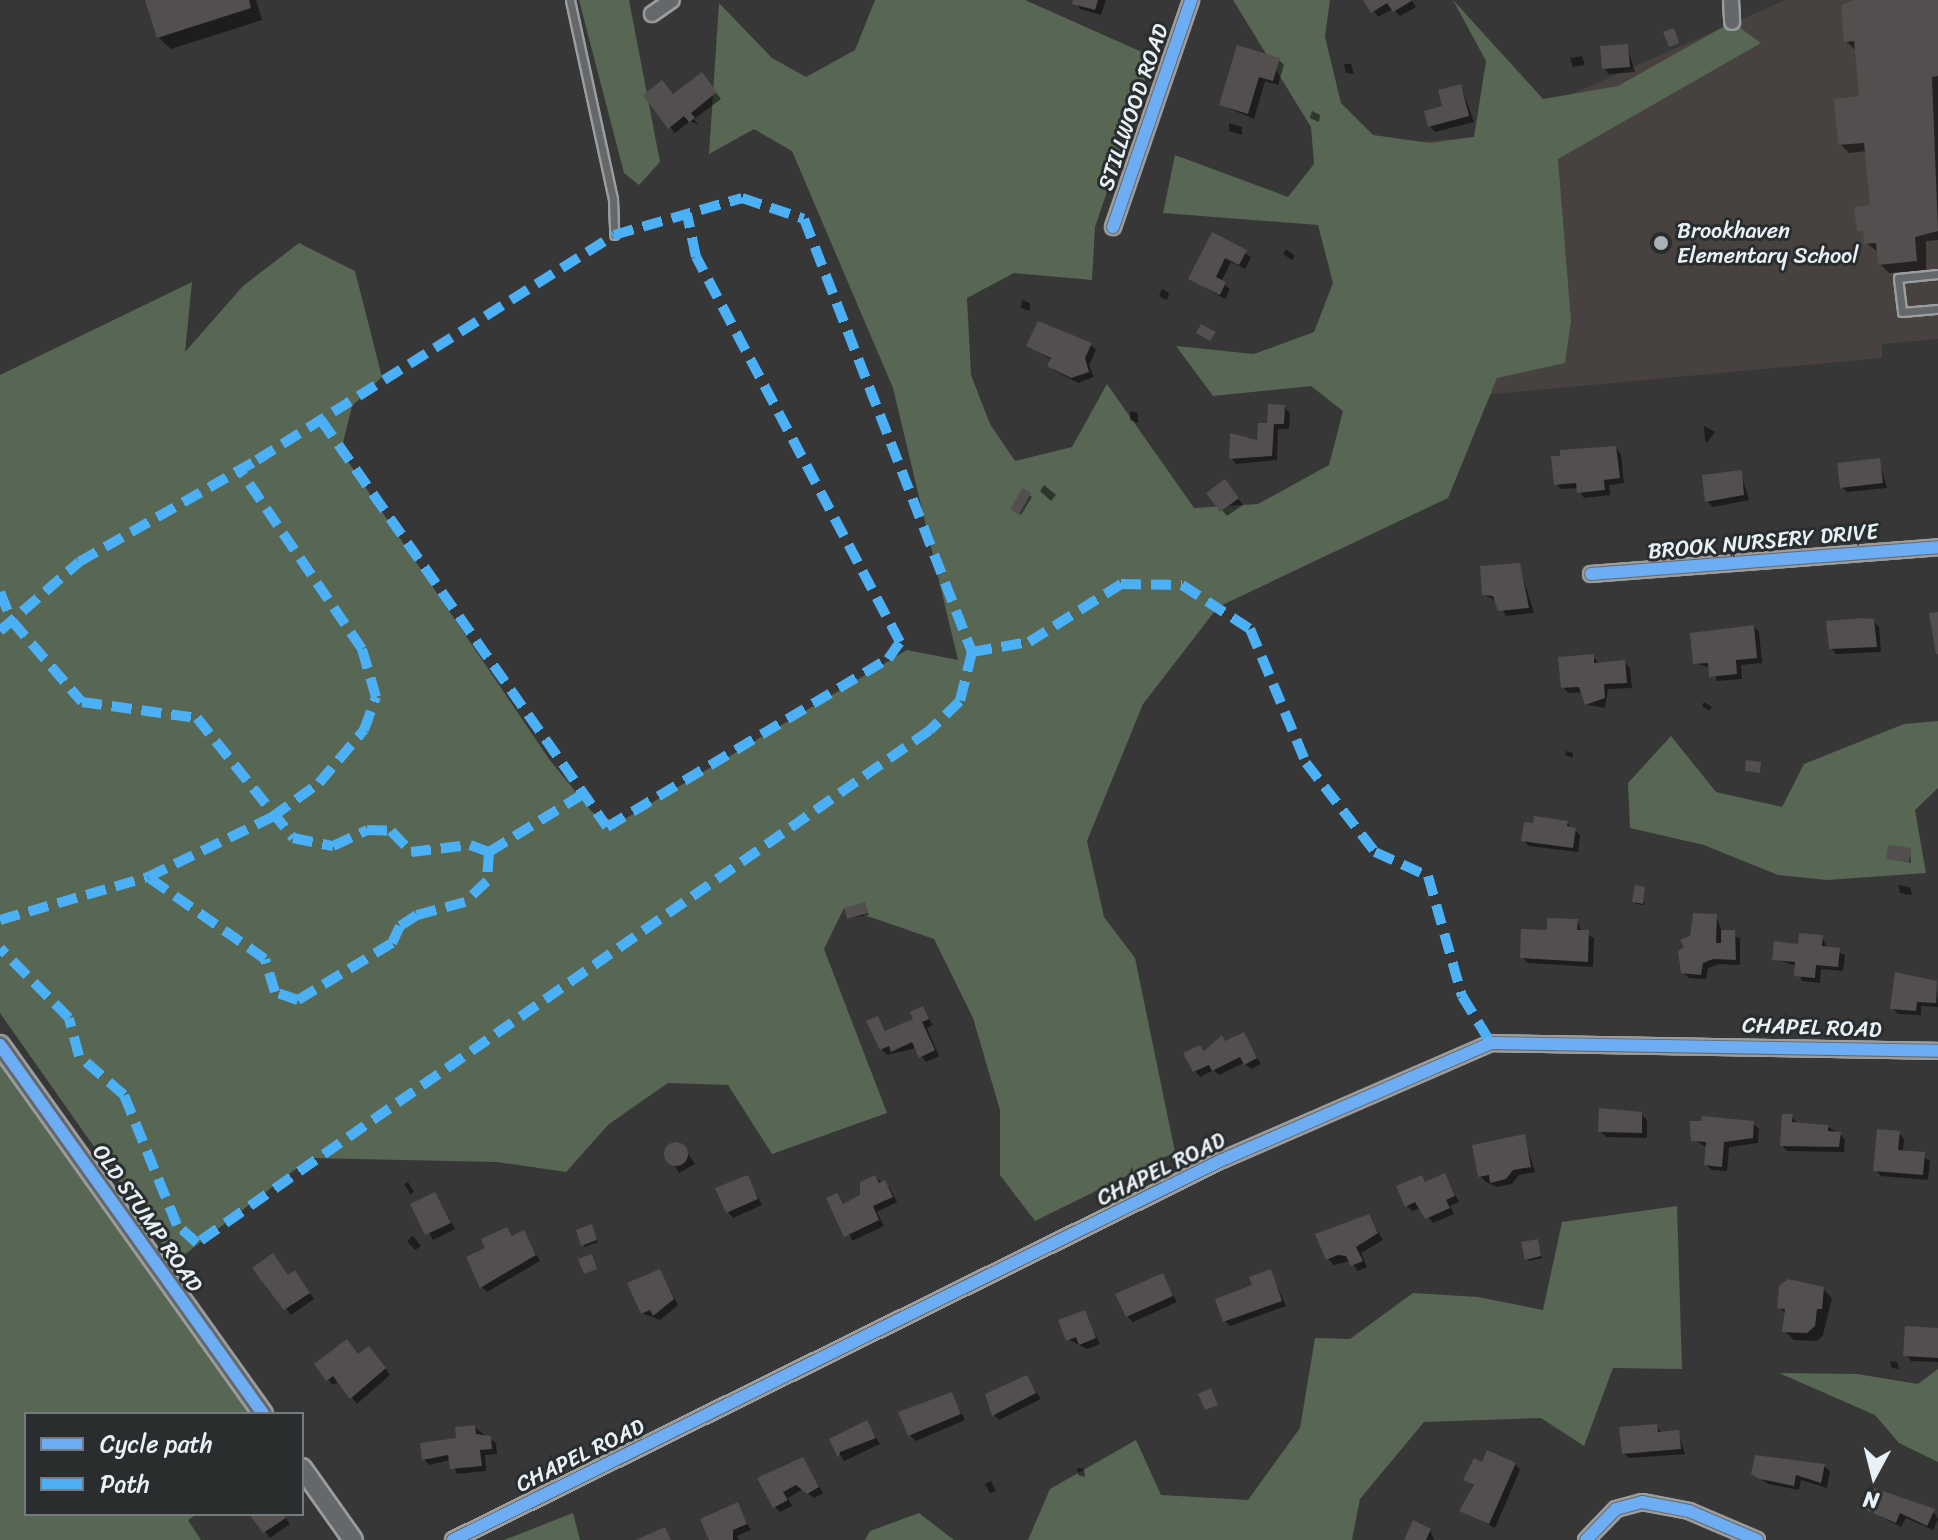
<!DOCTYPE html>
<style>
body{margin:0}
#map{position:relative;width:1938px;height:1540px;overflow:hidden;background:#373737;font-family:Sriracha,sans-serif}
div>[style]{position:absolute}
.built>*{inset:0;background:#47413f}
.green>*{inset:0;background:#576754}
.shadow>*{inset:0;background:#0007}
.building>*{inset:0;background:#524f4e}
.round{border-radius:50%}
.roads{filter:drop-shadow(2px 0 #9b9d9e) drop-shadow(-2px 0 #9b9d9e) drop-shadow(0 2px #9b9d9e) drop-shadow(0 -2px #9b9d9e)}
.service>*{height:7px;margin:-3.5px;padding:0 3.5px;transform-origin:3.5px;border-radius:3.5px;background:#65686b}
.minor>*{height:14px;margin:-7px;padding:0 7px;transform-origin:7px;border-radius:7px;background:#65686b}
.tertiary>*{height:18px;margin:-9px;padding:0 9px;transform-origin:9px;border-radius:9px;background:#65686b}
.quiet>*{height:10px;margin-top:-5px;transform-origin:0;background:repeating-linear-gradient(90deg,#4cb0f7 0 20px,transparent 0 30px)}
.cycleway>*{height:12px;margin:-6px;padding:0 6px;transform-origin:6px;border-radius:6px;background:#6dadf4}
.dots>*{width:22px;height:22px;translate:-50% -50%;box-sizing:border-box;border:4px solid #2a2d2e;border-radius:50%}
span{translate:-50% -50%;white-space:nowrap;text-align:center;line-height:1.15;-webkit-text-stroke:6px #2a2d2e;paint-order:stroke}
.street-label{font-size:22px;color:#e8f1f8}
.poi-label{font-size:22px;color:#e8f1f8}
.left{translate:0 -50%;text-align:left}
.legend{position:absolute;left:24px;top:1412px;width:280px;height:104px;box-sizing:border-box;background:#2a2d2e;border:2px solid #767b7f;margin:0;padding:10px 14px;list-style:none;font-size:24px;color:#e8f1f8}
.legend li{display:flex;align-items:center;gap:16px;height:40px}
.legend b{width:40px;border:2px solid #767b7f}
.north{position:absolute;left:1834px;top:1436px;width:80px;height:80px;-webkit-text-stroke:6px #2a2d2e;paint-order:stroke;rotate:187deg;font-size:22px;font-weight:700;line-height:32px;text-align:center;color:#e8f1f8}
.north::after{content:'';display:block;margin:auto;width:28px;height:36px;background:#e8f1f8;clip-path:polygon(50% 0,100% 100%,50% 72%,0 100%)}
</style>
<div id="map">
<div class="built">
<div style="clip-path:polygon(1785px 0,1938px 0,1938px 339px,1882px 344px,1882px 358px,1407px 402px,1369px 146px,1474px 137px)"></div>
</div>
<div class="green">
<div style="clip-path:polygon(579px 0,629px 0,660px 162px,639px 185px,624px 173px)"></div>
<div style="clip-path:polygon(875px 0,1025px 0,1153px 57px,1095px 227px,1092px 280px,1014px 273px,967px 298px,971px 375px,990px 424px,1015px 461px,1072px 447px,1107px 384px,1194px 508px,1258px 504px,1329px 465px,1343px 411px,1311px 386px,1213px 396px,1176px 346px,1254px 354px,1314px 332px,1333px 283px,1318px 225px,1163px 213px,1175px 155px,1288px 197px,1314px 164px,1311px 127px,1233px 0,1330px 0,1325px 37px,1341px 103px,1373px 135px,1430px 143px,1474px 137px,1486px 61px,1453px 0,1543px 99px,1618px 86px,1732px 22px,1761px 43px,1558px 159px,1571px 321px,1565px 363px,1497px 378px,1448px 498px,1218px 607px,1143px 704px,1087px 841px,1104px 917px,1135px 958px,1175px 1152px,1035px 1221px,1000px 1175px,1000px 1110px,973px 1018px,934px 939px,844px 908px,824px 949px,887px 1113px,772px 1154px,728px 1085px,668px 1083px,609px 1124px,566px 1172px,497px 1162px,310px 1158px,175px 1262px,0 1013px,0 375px,192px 282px,185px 352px,243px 286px,299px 243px,355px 271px,382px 377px,352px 406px,341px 451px,549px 759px,592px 812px,618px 823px,907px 650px,958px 660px,893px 388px,792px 151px,754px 129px,709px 154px,719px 3px,772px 58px,806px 77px,855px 50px)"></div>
<div style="clip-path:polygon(1938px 721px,1938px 788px,1915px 810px,1926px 873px,1827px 880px,1778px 875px,1704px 845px,1630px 828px,1628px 783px,1671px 736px,1716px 792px,1782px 807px,1804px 764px,1904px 724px)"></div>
<div style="clip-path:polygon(0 1047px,266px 1414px,26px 1414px,26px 1514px,197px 1514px,188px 1520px,201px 1540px,0 1540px)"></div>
<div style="clip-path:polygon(1677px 1206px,1682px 1369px,1613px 1368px,1584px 1446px,1541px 1418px,1424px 1422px,1360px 1499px,1352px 1540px,1028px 1540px,1050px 1489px,1136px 1440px,1161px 1495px,1248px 1500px,1300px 1428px,1315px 1338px,1350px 1339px,1413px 1293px,1478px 1297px,1543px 1310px,1562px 1222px)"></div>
<div style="clip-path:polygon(1938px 1369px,1938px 1462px,1899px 1443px,1875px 1415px,1779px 1373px,1857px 1374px,1918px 1384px)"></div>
<div style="clip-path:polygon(573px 1513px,580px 1540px,504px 1540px)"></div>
<div style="clip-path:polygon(919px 1513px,954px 1540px,865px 1540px,870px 1531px)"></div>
</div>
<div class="shadow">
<div style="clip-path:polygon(147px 0,256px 0,262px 20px,171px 49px,158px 37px)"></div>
<div style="clip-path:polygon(1076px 0,1106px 0,1101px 15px,1080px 9px)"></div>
<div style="clip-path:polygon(1366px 0,1412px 0,1416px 7px,1400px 16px,1393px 9px,1378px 17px)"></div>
<div style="clip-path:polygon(1856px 0,1938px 0,1938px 240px,1926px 241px,1926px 270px,1889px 273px,1880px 264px,1878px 252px,1866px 243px,1857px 208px,1872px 207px,1867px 151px,1849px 153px,1840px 144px,1862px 98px,1855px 50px,1846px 41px)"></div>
<div style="clip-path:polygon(1627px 46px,1635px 72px,1609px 74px,1604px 68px)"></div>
<div style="clip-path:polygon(1582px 56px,1585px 65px,1573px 67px,1570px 58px)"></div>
<div style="clip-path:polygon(1279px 60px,1284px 65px,1278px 85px,1265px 81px,1254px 119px,1221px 105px)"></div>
<div style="clip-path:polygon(1344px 64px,1351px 64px,1354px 74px,1346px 73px)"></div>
<div style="clip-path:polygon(707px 81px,721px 99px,694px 119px,699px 125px,690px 121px,675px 133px,670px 127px,674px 96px)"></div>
<div style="clip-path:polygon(1461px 86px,1474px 122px,1435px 132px,1430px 126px)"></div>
<div style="clip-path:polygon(1312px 111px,1320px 115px,1319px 122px,1310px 118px)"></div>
<div style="clip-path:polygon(1229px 123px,1242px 127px,1242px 135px,1229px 131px)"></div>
<div style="clip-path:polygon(1213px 235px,1251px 257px,1245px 269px,1231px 262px,1221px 282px,1230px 289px,1225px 299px,1191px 279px)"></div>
<div style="clip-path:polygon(1286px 249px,1295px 256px,1292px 260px,1283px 254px)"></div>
<div style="clip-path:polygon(1162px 289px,1169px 293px,1167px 300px,1159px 296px)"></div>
<div style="clip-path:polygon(1022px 300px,1030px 303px,1030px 311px,1021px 308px)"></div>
<div style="clip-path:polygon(1028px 345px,1091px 345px,1096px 350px,1089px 365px,1094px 377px,1078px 383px,1055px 371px,1050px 366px,1052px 360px)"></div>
<div style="clip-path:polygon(1284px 407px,1290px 413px,1289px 429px,1278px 429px,1277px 460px,1236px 464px,1231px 458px,1259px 442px)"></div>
<div style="clip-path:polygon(1130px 411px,1138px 413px,1138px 423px,1130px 420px)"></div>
<div style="clip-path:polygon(1704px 426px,1715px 432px,1707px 443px,1705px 441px)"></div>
<div style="clip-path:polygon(1616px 448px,1621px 454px,1624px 483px,1609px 485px,1610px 495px,1584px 498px,1578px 488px,1561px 489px,1556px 484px)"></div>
<div style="clip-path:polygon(1879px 460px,1887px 488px,1847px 492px,1842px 487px)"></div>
<div style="clip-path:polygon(1741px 473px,1749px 500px,1713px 507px,1707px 501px)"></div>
<div style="clip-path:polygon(1044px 485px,1056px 495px,1051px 501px,1040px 491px)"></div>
<div style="clip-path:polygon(1230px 487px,1243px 505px,1227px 516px,1222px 510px)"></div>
<div style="clip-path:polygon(1023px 491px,1032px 497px,1021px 515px,1015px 511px)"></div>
<div style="clip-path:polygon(1519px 565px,1534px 613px,1506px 616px,1497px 601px,1484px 595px)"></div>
<div style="clip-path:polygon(1873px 621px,1879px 627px,1881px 652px,1836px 654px,1831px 648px)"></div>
<div style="clip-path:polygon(1754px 627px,1759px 632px,1762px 663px,1741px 665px,1742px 679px,1717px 681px,1711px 668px,1695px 663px)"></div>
<div style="clip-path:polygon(1593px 656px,1599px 664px,1624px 662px,1630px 668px,1632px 688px,1608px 689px,1605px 708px,1588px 705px,1581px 692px,1568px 693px,1563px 687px)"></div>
<div style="clip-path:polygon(1704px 702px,1712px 707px,1709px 711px,1702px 706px)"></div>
<div style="clip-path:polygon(1566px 751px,1573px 753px,1573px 758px,1565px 755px)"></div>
<div style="clip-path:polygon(1567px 823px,1580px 835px,1578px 852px,1529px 846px,1523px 840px)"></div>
<div style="clip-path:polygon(1910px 850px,1911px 863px,1888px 858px)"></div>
<div style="clip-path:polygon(1898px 885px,1910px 887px,1912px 895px,1900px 893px)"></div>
<div style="clip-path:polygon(1644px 888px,1644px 905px,1636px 904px,1634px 901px)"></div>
<div style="clip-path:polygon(865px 904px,869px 915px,849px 918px)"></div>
<div style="clip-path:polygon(1716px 916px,1722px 932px,1740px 938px,1740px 965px,1719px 964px,1708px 968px,1706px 979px,1689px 978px,1683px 972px,1684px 941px)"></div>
<div style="clip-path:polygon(1577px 921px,1582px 932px,1594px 938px,1593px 967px,1528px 963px,1522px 957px,1549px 932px)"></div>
<div style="clip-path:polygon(1822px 937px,1827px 948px,1845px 955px,1843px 971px,1821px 969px,1820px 983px,1802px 981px,1797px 966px,1774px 959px)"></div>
<div style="clip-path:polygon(1936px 983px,1938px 1007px,1921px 1006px,1921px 1015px,1898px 1014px,1892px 1008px)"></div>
<div style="clip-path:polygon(923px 1009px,933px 1025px,927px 1028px,939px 1056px,926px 1062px,916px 1048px,887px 1055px,881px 1049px,877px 1018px,887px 1033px,916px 1020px)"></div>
<div style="clip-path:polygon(1243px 1034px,1261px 1064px,1251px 1069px,1244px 1063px,1219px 1075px,1214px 1070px,1200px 1077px,1195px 1071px,1200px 1047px,1206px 1052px,1222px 1038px,1227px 1043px)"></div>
<div style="clip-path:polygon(1641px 1114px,1647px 1120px,1647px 1138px,1606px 1137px,1600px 1131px)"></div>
<div style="clip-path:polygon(1792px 1116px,1797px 1124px,1828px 1127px,1840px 1134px,1845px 1140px,1844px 1152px,1787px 1151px,1782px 1145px)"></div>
<div style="clip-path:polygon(1753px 1123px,1759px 1129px,1758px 1143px,1729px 1147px,1727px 1171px,1712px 1170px,1706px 1165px,1707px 1147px,1693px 1140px)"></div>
<div style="clip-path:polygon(1899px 1133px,1904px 1139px,1903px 1152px,1930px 1160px,1928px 1180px,1881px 1176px,1876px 1170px)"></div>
<div style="clip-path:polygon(1524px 1136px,1535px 1172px,1519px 1175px,1512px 1184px,1497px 1187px,1486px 1182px,1480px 1176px)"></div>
<div style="clip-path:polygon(680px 1142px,695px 1164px,679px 1173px,665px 1150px)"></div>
<div style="clip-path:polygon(1445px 1175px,1459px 1202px,1450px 1206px,1454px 1214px,1433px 1223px,1421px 1208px,1412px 1211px,1407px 1206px,1422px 1177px,1427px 1183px)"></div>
<div style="clip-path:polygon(747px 1177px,762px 1205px,733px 1218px,728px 1212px)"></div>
<div style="clip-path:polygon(875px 1177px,890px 1188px,897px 1202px,877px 1212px,884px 1226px,852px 1241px,837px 1195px,844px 1205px,862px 1196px)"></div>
<div style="clip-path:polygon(408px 1182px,414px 1192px,410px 1194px,404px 1184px)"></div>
<div style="clip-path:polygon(435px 1194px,455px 1229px,433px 1240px,413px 1205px)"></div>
<div style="clip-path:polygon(1369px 1216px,1383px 1240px,1361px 1253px,1367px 1267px,1358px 1271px,1350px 1261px,1334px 1265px,1328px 1259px)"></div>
<div style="clip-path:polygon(507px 1229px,514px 1237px,524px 1233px,540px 1261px,487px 1292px,482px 1287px,488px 1249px)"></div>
<div style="clip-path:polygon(593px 1229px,598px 1242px,585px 1247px,583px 1245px)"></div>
<div style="clip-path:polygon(413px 1236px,421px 1246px,415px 1250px,407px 1241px)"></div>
<div style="clip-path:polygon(1537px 1241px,1542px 1258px,1529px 1261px,1527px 1259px)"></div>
<div style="clip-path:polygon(255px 1268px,300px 1278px,314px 1299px,291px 1315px)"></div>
<div style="clip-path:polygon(660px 1271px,678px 1305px,660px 1320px,642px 1313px)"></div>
<div style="clip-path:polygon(1270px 1271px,1286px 1306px,1230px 1326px,1225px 1321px)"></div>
<div style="clip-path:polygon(1162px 1275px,1177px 1302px,1133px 1322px,1127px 1316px)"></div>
<div style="clip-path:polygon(1823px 1289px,1832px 1298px,1823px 1335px,1817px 1341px,1794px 1340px,1785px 1331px,1786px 1314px,1779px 1307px)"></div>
<div style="clip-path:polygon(1084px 1312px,1100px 1344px,1087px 1349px,1068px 1339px)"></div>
<div style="clip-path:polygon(1938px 1330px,1938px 1362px,1911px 1361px,1906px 1355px)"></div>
<div style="clip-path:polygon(374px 1354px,390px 1375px,357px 1404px,339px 1381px,333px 1385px,328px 1380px,359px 1356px)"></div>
<div style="clip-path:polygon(1890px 1361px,1897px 1362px,1899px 1369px,1892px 1368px)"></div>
<div style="clip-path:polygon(1027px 1378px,1041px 1399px,999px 1420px,993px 1414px)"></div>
<div style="clip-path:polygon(951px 1394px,965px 1420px,916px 1441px,910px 1435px)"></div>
<div style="clip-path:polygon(867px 1422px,880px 1444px,844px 1461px,831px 1440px)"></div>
<div style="clip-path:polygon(1656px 1426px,1662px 1433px,1678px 1432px,1685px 1454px,1629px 1458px,1623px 1453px)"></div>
<div style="clip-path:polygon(474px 1427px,496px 1443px,497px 1454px,485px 1455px,486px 1471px,457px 1474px,451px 1460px,429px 1465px,424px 1459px)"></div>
<div style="clip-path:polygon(803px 1459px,823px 1493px,814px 1498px,803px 1489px,788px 1498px,792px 1506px,780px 1512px,774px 1506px)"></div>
<div style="clip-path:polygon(1483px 1464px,1515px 1464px,1520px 1470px,1495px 1528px,1462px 1510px,1475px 1487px,1466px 1480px)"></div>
<div style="clip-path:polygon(1824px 1466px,1830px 1471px,1827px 1488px,1801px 1480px,1799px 1490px,1768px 1484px,1753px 1473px)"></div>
<div style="clip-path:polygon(1077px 1468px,1084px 1469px,1085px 1477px,1078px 1475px)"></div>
<div style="clip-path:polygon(991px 1481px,996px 1491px,990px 1493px,985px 1484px)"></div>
<div style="clip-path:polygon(737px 1505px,751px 1530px,737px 1536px,739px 1540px,712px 1540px)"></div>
<div style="clip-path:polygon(1867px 1509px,1933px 1511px,1938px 1519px,1933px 1530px,1906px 1518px,1901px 1527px)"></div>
<div style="clip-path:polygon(252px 1514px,283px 1514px,290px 1524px,270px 1538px)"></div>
<div style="clip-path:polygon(1430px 1530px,1434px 1540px,1407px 1540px)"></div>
</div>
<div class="building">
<div style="clip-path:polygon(145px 0,249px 0,251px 8px,157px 38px)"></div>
<div style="clip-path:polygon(1073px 0,1098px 0,1095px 10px,1072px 4px)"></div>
<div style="clip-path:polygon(1363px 0,1413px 0,1393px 12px,1387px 3px,1371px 13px)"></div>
<div style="clip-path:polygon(1854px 0,1938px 0,1938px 76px,1932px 77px,1938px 231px,1915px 237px,1917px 261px,1878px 265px,1876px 243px,1864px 244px,1863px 231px,1857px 232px,1854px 207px,1870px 205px,1864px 143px,1838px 145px,1834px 99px,1859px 96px,1854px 41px,1844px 42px,1841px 5px)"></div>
<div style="clip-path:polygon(1674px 28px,1679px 43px,1669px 47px,1663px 32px)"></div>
<div style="clip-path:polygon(1628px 44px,1630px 67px,1602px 69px,1600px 46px)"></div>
<div style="clip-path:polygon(1237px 45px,1280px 58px,1273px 81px,1259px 77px,1248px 114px,1219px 105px)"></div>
<div style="clip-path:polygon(702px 72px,717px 92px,691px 113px,695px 118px,689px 122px,684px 116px,668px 129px,643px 95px,662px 80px,673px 94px)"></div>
<div style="clip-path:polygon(1461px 84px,1469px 116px,1428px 127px,1424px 111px,1442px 106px,1438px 90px)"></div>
<div style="clip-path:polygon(1212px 232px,1247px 250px,1239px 265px,1225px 258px,1216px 277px,1226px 282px,1220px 295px,1188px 279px)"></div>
<div style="clip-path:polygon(1038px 321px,1092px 343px,1085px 358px,1089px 372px,1071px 378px,1047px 366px,1051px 358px,1026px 346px)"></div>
<div style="clip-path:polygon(1201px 324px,1216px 332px,1210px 341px,1196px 333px)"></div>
<div style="clip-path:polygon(1268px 404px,1285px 405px,1284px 424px,1274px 424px,1272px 456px,1229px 459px,1230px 433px,1257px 440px,1258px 423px,1267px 423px)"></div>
<div style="clip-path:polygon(1616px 446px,1620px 478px,1604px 480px,1605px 490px,1577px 493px,1576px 483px,1554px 485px,1551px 456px,1560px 456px,1560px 450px)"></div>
<div style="clip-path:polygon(1880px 458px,1883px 483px,1840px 488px,1837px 463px)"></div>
<div style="clip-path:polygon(1742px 470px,1744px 495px,1705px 502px,1702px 475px)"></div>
<div style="clip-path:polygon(1225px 479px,1239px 498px,1220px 512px,1206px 493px)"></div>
<div style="clip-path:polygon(1023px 488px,1031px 493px,1019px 515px,1010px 509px)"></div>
<div style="clip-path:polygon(1520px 563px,1529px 608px,1498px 611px,1493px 596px,1482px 595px,1480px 566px)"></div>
<div style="clip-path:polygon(1938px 612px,1938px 654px,1936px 654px,1929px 613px)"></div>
<div style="clip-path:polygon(1863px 618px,1874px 619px,1877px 647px,1829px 649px,1826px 621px)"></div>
<div style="clip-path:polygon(1754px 625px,1757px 658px,1736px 660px,1737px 674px,1709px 677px,1708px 663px,1693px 664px,1690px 633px)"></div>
<div style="clip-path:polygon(1594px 654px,1594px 663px,1625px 660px,1627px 683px,1604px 684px,1605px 698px,1585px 705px,1579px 687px,1561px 688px,1558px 657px)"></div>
<div style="clip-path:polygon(1746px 760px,1761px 762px,1760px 773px,1745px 771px)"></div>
<div style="clip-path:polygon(1534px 816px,1568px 821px,1567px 826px,1576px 828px,1573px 848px,1521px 841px,1524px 822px,1533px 823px)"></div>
<div style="clip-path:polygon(1888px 845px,1911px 848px,1909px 862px,1886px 859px)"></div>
<div style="clip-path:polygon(1635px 885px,1645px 887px,1643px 904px,1632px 902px)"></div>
<div style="clip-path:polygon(865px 902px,868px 913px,847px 919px,844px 908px)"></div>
<div style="clip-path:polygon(1693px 913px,1717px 914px,1716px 943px,1721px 943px,1721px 930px,1735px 930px,1736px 960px,1713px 959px,1703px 963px,1701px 975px,1681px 973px,1678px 951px,1684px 947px,1680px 940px,1690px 936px)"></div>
<div style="clip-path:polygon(1547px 918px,1578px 919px,1577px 930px,1589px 930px,1588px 962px,1520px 958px,1521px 929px,1547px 930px)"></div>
<div style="clip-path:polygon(1799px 933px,1823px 935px,1822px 946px,1840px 948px,1838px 967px,1816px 965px,1815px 978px,1794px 976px,1795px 962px,1772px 960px,1774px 941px,1798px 944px)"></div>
<div style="clip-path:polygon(1895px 972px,1937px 981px,1936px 1003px,1917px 1002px,1916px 1011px,1890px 1009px)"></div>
<div style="clip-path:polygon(923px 1006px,929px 1019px,922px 1022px,935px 1050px,919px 1058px,912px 1042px,891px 1052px,889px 1046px,880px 1050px,866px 1021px,878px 1016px,885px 1031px,913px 1019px,910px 1012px)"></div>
<div style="clip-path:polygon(1244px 1032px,1257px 1058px,1244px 1065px,1240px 1057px,1212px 1071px,1209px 1065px,1193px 1072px,1183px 1053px,1200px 1045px,1204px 1051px,1222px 1035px,1225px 1041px)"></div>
<div style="clip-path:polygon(1599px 1108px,1642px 1112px,1642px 1133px,1598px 1132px)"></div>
<div style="clip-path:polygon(1782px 1114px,1793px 1114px,1792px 1122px,1828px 1125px,1828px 1131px,1841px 1132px,1839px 1147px,1780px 1146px)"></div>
<div style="clip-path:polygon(1702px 1116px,1754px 1121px,1753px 1138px,1724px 1142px,1722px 1167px,1704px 1165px,1706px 1142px,1691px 1141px,1690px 1128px,1690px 1121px,1701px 1121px)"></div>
<div style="clip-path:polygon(1877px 1129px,1900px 1131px,1898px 1150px,1925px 1152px,1923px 1175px,1873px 1171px)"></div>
<div style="clip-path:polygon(1525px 1134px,1531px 1167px,1513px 1170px,1506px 1179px,1490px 1183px,1489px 1175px,1478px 1177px,1472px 1145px)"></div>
<div class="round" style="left:664px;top:1142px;width:24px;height:24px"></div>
<div style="clip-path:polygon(1445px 1173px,1455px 1196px,1446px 1200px,1450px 1208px,1425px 1219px,1415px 1202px,1405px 1207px,1396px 1186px,1422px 1175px,1425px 1182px)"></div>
<div style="clip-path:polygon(748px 1175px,758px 1199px,726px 1213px,715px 1188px)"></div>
<div style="clip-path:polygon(875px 1175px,879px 1183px,885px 1180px,893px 1197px,873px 1206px,879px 1220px,844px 1237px,826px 1198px,837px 1193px,843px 1204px,860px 1195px,860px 1182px)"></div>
<div style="clip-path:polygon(435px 1192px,451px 1223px,425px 1235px,410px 1204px)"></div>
<div style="clip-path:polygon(1369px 1214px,1378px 1233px,1356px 1247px,1363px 1261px,1351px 1266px,1346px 1256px,1338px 1255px,1326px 1260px,1315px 1234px)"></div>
<div style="clip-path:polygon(592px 1224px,597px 1240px,581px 1246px,576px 1230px)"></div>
<div style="clip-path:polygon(507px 1227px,512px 1236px,524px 1230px,536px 1255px,480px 1288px,466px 1257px,485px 1248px,481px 1239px)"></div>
<div style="clip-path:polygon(1538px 1239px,1541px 1256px,1525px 1260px,1521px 1242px)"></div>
<div style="clip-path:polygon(273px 1253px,288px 1275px,295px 1270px,310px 1293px,284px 1310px,252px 1268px)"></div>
<div style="clip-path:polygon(592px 1254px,597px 1269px,584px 1274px,578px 1259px)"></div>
<div style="clip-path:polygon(660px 1269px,674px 1299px,653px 1316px,650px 1310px,641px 1314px,627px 1283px)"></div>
<div style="clip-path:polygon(1271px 1269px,1282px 1301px,1223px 1322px,1215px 1299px,1252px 1285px,1249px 1277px)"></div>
<div style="clip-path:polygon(1163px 1273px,1173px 1296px,1126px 1317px,1115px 1294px)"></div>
<div style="clip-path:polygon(1788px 1279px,1824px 1287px,1822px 1309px,1817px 1309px,1815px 1326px,1807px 1333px,1782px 1332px,1785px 1309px,1777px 1308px,1779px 1286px)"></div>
<div style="clip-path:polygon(1085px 1310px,1096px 1338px,1079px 1345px,1076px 1337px,1066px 1341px,1058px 1320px)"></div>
<div style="clip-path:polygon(1905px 1326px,1938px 1328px,1938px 1358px,1903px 1356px)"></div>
<div style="clip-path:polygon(347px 1339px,358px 1354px,369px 1346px,386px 1368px,350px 1399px,333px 1376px,326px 1381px,314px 1364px)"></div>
<div style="clip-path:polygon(1027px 1375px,1036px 1393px,992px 1416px,985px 1394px)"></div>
<div style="clip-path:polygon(1211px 1388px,1218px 1405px,1205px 1410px,1198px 1394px)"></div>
<div style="clip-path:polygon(952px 1392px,961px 1414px,908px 1436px,898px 1412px)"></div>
<div style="clip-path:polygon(867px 1420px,876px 1438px,840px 1452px,838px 1458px,829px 1439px)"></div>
<div style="clip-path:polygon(1657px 1424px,1658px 1432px,1679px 1430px,1681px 1449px,1622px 1454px,1619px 1427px)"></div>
<div style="clip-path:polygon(475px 1425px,476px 1434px,491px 1436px,492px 1449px,480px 1450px,482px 1466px,450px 1469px,448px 1455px,422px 1460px,420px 1443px,456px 1438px,455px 1427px)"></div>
<div style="clip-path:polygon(1487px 1450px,1516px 1463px,1489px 1524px,1459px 1511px,1474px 1485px,1463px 1480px,1474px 1458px,1482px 1462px)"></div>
<div style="clip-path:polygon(1755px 1455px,1825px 1464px,1821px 1483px,1796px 1475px,1794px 1486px,1760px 1479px,1751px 1474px)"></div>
<div style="clip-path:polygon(803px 1457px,819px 1487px,807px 1494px,796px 1485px,783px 1492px,788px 1500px,773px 1508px,757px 1478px)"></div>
<div style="clip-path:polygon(1874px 1488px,1935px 1509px,1927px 1526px,1900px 1513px,1896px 1523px,1864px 1509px)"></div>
<div style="clip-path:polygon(738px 1502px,747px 1524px,733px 1530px,733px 1540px,709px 1540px,700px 1519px)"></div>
<div style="clip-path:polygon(249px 1514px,283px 1514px,286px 1518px,263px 1533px)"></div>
<div style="clip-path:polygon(1413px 1520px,1431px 1529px,1426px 1540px,1404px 1540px)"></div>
<div style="clip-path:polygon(665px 1527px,671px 1540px,636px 1540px)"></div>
</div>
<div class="roads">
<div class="service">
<div style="left:570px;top:0;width:204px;rotate:77.8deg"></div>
<div style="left:613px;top:199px;width:36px;rotate:88deg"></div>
<div style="left:1938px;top:274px;width:40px;rotate:174.3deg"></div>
<div style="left:1898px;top:278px;width:34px;rotate:83deg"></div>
<div style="left:1902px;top:312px;width:36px;rotate:-5deg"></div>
</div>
<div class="minor">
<div style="left:1731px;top:0;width:22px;rotate:87deg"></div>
<div style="left:652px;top:14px;width:24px;rotate:-35deg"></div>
<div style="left:1113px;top:227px;width:240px;rotate:-71deg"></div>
<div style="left:1591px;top:574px;width:348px;rotate:-4.4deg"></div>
<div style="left:453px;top:1540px;width:858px;rotate:-26.3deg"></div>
<div style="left:1222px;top:1160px;width:293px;rotate:-23.5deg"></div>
<div style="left:1491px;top:1043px;width:447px;rotate:1deg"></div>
<div style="left:1586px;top:1540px;width:43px;rotate:-45.9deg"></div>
<div style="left:1616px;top:1509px;width:27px;rotate:-15deg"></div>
<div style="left:1642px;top:1502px;width:48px;rotate:10.8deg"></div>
<div style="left:1689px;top:1511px;width:74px;rotate:23.1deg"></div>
</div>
<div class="tertiary">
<div style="left:0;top:1045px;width:453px;rotate:54.5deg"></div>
<div style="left:302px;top:1468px;width:88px;rotate:54.7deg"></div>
</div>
</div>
<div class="quiet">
<div style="left:321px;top:420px;width:497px;rotate:54.9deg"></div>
<div style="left:607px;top:827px;width:327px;rotate:-30.9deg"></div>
<div style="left:888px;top:659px;width:21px;rotate:-55deg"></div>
<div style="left:900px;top:642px;width:436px;rotate:-117.9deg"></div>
<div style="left:696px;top:257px;width:44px;rotate:-101.8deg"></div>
<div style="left:0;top:592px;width:31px;rotate:68deg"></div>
<div style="left:12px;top:621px;width:107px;rotate:49.2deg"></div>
<div style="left:82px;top:702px;width:116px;rotate:7.9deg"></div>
<div style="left:197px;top:718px;width:154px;rotate:51.3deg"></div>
<div style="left:293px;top:838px;width:41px;rotate:11.3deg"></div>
<div style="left:333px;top:846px;width:38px;rotate:-25deg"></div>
<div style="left:367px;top:830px;width:24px;rotate:2deg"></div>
<div style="left:391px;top:831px;width:29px;rotate:46deg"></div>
<div style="left:411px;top:852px;width:59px;rotate:-6.8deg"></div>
<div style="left:470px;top:845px;width:20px;rotate:20deg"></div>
<div style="left:489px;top:852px;width:29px;rotate:94deg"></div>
<div style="left:487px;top:881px;width:30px;rotate:136deg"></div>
<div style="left:465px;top:902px;width:50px;rotate:164.8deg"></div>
<div style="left:417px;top:915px;width:20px;rotate:147deg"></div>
<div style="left:400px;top:926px;width:19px;rotate:115deg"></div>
<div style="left:392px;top:943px;width:110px;rotate:148.8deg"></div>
<div style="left:298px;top:1000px;width:24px;rotate:-161deg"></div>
<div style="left:275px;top:992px;width:34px;rotate:-107deg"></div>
<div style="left:265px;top:959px;width:143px;rotate:-145deg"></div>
<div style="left:0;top:631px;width:105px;rotate:-41.1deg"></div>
<div style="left:79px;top:562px;width:205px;rotate:-29.8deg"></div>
<div style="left:257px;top:460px;width:422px;rotate:-32.2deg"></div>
<div style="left:614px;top:235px;width:133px;rotate:-16.1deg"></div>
<div style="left:742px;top:198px;width:65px;rotate:18.7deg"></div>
<div style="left:804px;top:219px;width:464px;rotate:68.8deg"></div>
<div style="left:972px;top:652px;width:50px;rotate:103.8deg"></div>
<div style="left:960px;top:701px;width:42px;rotate:136deg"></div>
<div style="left:930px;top:730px;width:895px;rotate:145.01deg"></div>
<div style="left:197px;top:1243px;width:27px;rotate:-138deg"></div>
<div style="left:177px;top:1225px;width:140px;rotate:-112.2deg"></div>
<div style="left:124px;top:1095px;width:60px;rotate:-139.1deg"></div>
<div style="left:79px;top:1056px;width:39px;rotate:-105deg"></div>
<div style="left:69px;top:1018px;width:98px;rotate:-134.6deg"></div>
<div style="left:972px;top:652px;width:58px;rotate:-10deg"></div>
<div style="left:1029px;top:642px;width:109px;rotate:-32.2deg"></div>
<div style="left:1121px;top:584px;width:61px;rotate:0.9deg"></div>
<div style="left:1182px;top:585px;width:81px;rotate:32.9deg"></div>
<div style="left:1250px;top:629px;width:145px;rotate:67.3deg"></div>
<div style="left:1306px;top:763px;width:113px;rotate:52.2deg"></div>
<div style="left:1375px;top:852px;width:58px;rotate:24.4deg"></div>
<div style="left:1428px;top:876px;width:125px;rotate:74.2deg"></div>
<div style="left:1462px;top:996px;width:55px;rotate:58.3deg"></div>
<div style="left:489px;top:852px;width:110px;rotate:-31.7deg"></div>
<div style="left:0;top:920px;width:154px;rotate:-16.2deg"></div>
<div style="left:148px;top:877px;width:138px;rotate:-25.8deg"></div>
<div style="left:272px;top:817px;width:58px;rotate:-35.9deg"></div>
<div style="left:319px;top:783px;width:70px;rotate:-49.7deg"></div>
<div style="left:364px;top:730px;width:35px;rotate:-70deg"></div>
<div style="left:376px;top:697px;width:50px;rotate:-106.3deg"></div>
<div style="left:362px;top:649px;width:217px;rotate:-124.3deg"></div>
</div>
<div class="cycleway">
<div style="left:1113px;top:227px;width:240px;rotate:-71deg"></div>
<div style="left:1591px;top:574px;width:348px;rotate:-4.4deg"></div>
<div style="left:0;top:1045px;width:453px;rotate:54.5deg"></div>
<div style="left:453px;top:1540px;width:858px;rotate:-26.3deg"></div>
<div style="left:1222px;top:1160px;width:293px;rotate:-23.5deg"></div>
<div style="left:1491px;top:1043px;width:447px;rotate:1deg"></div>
<div style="left:1586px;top:1540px;width:43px;rotate:-45.9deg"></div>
<div style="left:1616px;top:1509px;width:27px;rotate:-15deg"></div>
<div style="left:1642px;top:1502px;width:48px;rotate:10.8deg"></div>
<div style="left:1689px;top:1511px;width:74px;rotate:23.1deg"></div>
</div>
<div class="dots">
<div style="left:1661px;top:243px;background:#aab0b4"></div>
</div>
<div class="street-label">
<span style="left:1133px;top:107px;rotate:-71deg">STILLWOOD ROAD</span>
<span style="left:1763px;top:541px;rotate:-5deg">BROOK NURSERY DRIVE</span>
<span style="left:1812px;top:1027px;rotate:2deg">CHAPEL ROAD</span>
<span style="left:1161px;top:1169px;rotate:-26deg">CHAPEL ROAD</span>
<span style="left:148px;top:1218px;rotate:55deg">OLD STUMP ROAD</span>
<span style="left:580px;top:1455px;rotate:-26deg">CHAPEL ROAD</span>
</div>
<div class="poi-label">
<span class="left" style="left:1677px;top:243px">Brookhaven<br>Elementary School</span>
</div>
<ul class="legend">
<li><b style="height:10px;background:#6dadf4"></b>Cycle path</li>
<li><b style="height:10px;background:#4cb0f7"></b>Path</li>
</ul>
<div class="north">N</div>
</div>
